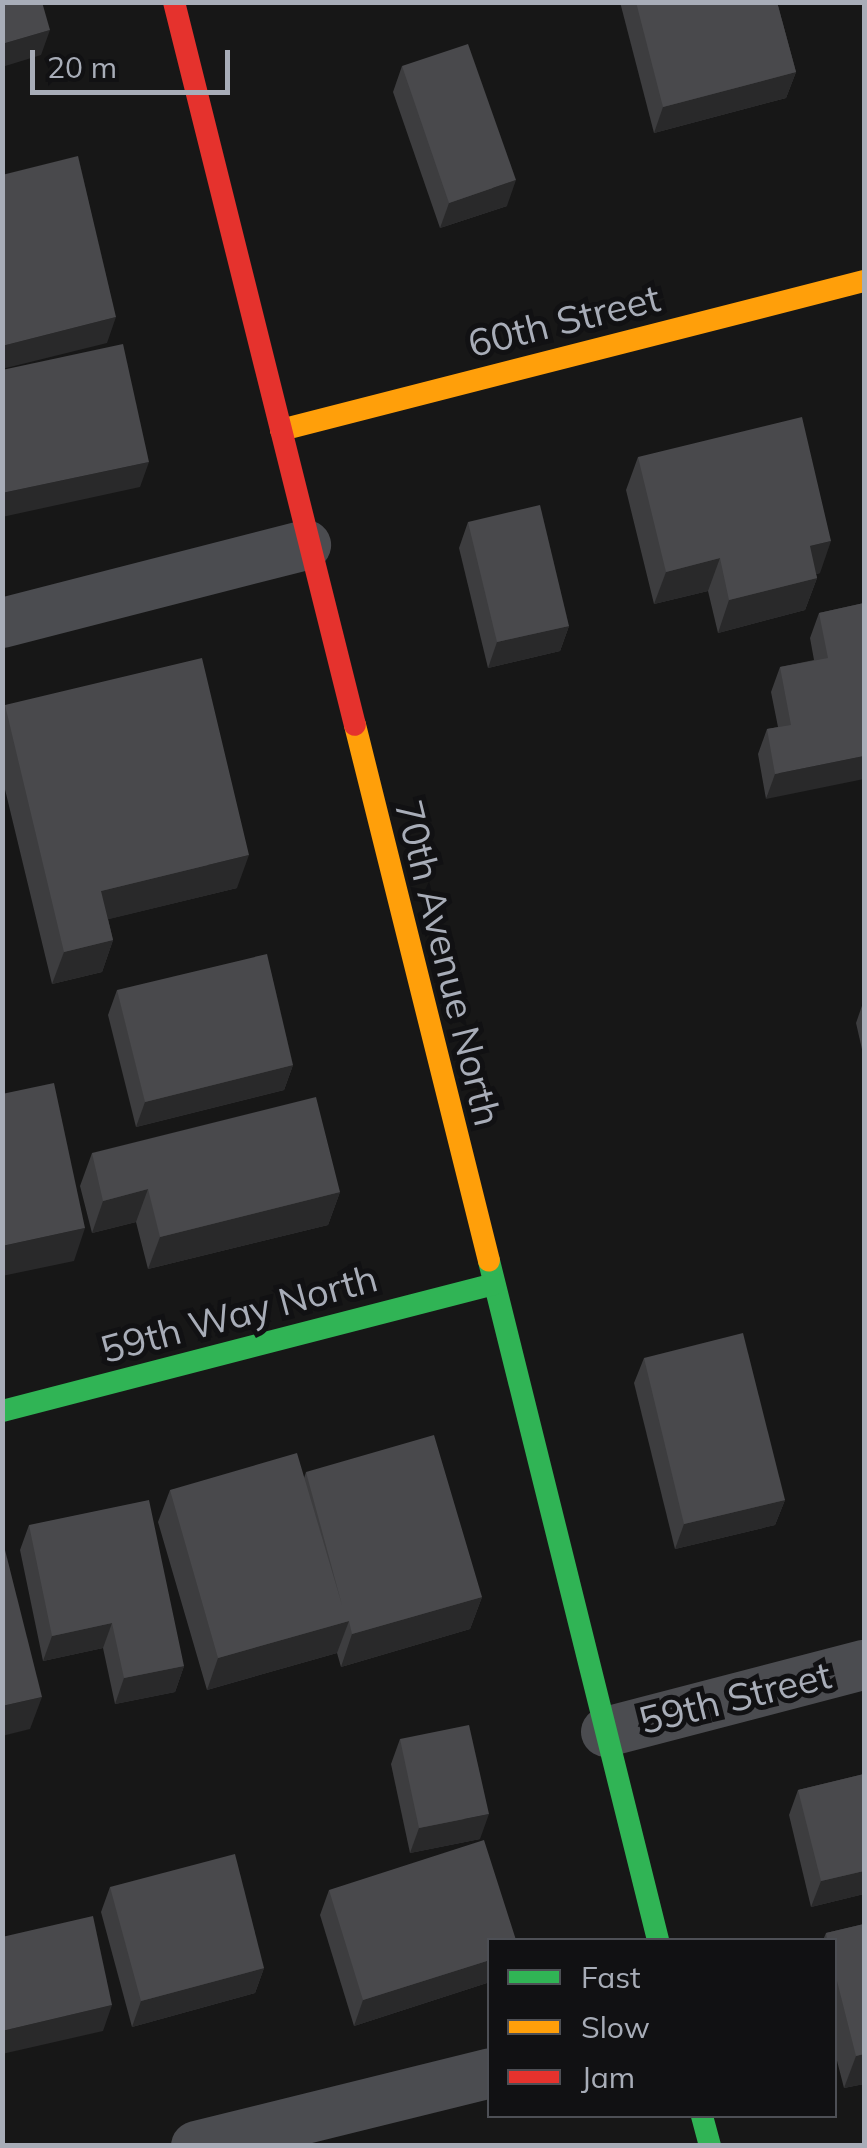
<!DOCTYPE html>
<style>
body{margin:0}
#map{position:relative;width:867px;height:2148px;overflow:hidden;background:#171717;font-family:Mulish,sans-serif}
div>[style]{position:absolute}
.street>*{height:50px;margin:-25px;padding:0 25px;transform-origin:25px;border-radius:25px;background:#4b4c50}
.fast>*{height:22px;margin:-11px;padding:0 11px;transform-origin:11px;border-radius:11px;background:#30b455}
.slow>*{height:22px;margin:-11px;padding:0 11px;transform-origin:11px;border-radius:11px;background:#ff9f0a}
.jam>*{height:22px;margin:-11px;padding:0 11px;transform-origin:11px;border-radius:11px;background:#e5322d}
.wall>*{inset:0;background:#3d3d3f}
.shaded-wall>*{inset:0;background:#29292a}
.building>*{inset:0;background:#49494c}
span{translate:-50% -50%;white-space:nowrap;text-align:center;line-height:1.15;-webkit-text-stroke:10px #111113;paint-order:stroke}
.street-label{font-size:38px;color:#a8adb8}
.frame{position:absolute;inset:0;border:5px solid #a8adb8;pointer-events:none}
.legend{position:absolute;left:487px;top:1938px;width:350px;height:180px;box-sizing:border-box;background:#111113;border:2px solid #4d4f55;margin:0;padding:12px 18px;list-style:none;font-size:30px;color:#a8adb8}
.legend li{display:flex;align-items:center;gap:20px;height:50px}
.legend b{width:50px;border:2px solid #4d4f55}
.scale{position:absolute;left:30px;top:50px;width:200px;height:45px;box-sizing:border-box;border:5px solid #a8adb8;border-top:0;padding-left:12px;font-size:30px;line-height:35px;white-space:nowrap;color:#a8adb8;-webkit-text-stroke:8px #111113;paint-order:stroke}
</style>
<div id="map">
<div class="street">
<div style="left:2px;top:623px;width:314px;rotate:-14.4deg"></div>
<div style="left:606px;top:1732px;width:267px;rotate:-14.6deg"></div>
<div style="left:196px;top:2146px;width:303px;rotate:-13.9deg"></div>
</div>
<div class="fast">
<div style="left:489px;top:1261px;width:700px;rotate:76.02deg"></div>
<div style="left:2px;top:1411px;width:508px;rotate:-14.47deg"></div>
<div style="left:702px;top:2116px;width:31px;rotate:75deg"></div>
</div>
<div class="slow">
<div style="left:281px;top:430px;width:602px;rotate:-14.34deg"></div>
<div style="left:355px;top:725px;width:552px;rotate:75.96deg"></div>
</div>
<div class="jam">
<div style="left:174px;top:2px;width:745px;rotate:75.95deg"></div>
</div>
<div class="wall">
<div style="clip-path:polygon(620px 2px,777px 2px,796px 72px,786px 98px,654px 133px)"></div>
<div style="clip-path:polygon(402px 66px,507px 206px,440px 228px,393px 92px)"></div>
<div style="clip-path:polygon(638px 457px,820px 573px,816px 574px,817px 578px,805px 610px,718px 633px,708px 591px,654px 604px,626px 490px)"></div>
<div style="clip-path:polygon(468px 522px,569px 626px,560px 651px,488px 668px,459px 548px)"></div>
<div style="clip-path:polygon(864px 603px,766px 799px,758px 754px,767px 729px,778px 727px,771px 692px,780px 667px,814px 660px,810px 638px,819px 613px)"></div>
<div style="clip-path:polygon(5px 705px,237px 888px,108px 919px,113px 940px,102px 972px,52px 984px,2px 777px,2px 712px)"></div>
<div style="clip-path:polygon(117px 990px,293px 1065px,284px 1090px,136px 1127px,108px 1015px)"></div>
<div style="clip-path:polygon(864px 1000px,864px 1058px,856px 1023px)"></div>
<div style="clip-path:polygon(92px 1153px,340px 1192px,328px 1225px,148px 1269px,136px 1222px,92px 1233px,80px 1186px)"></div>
<div style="clip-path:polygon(644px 1358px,785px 1500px,775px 1525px,675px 1549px,634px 1383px)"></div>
<div style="clip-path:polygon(306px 1472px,482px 1597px,470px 1629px,341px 1667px,337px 1653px,207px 1690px,158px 1522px,170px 1490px,304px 1478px)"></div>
<div style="clip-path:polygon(29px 1525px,184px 1666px,175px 1692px,115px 1704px,103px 1648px,43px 1661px,20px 1550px)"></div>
<div style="clip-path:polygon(400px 1739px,480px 1839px,410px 1853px,391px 1764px)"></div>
<div style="clip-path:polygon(864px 1774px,864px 1894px,811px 1907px,789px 1815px,798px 1790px)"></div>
<div style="clip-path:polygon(110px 1887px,264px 1968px,255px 1993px,132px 2027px,101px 1912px)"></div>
<div style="clip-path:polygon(329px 1890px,490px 1940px,490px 1982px,354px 2026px,320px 1915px)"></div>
<div style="clip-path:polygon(864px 1924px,864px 2084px,844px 2088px,834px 2049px,834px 1940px,823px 1940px,826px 1933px)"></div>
</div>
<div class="shaded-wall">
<div style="clip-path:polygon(50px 30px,41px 55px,2px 67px,2px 44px)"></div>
<div style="clip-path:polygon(796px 72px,786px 98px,654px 133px,663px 107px)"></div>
<div style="clip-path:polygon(516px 180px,507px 206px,440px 228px,449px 203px)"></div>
<div style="clip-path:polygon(116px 317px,107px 343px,2px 369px,2px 346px)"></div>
<div style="clip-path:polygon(149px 462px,140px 487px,2px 517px,2px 493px)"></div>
<div style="clip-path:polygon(831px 541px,820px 573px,798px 578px,810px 546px)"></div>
<div style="clip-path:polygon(720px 558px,708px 591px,654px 604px,666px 572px)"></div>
<div style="clip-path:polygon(817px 578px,805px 610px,718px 633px,729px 600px)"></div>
<div style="clip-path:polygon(569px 626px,560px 651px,488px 668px,497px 642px)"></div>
<div style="clip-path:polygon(864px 756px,864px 779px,766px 799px,775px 774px)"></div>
<div style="clip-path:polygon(249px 855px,237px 888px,89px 924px,101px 891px)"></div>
<div style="clip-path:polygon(113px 940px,102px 972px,52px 984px,64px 952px)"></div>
<div style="clip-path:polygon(293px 1065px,284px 1090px,136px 1127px,145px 1102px)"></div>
<div style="clip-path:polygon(148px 1189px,136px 1222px,92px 1233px,103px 1201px)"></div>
<div style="clip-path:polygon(340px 1192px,328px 1225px,148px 1269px,160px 1237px)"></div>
<div style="clip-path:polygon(85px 1228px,74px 1261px,2px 1276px,2px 1246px)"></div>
<div style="clip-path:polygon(785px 1500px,775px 1525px,675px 1549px,684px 1524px)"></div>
<div style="clip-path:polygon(482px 1597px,470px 1629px,341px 1667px,352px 1634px)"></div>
<div style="clip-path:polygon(349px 1621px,337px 1653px,207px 1690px,218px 1658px)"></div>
<div style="clip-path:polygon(112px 1623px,103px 1648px,43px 1661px,52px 1636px)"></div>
<div style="clip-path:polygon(184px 1666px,175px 1692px,115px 1704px,124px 1678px)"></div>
<div style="clip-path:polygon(42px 1697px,30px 1729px,2px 1736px,2px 1706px)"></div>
<div style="clip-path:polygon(489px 1814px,480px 1839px,410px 1853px,419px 1828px)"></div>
<div style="clip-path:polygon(864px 1871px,864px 1894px,811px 1907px,821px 1881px)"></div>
<div style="clip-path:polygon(490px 1960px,490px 1982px,354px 2026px,363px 2000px)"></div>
<div style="clip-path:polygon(264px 1968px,255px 1993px,132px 2027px,141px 2001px)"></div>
<div style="clip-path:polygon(112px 2005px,103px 2031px,2px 2054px,2px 2031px)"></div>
<div style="clip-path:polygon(864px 2054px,864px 2084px,844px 2088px,856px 2056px)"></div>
</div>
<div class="building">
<div style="clip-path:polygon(2px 2px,42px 2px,50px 30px,2px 44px)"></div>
<div style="clip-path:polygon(636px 2px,777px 2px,796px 72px,663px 107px)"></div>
<div style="clip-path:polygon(468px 44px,516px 180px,449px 203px,402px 66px)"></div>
<div style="clip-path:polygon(78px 156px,116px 317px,2px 346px,2px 175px)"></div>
<div style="clip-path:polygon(123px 344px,149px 462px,2px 493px,2px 370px)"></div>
<div style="clip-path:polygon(802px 417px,831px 541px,810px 546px,817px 578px,729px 600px,720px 558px,666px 572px,638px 457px)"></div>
<div style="clip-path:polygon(540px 505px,569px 626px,497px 642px,468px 522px)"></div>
<div style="clip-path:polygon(864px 603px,864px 756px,775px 774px,767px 729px,791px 725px,780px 667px,828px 658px,819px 613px)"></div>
<div style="clip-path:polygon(202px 658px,249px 855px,101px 891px,113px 940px,64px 952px,5px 705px)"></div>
<div style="clip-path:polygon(267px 954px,293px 1065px,145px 1102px,117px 990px)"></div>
<div style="clip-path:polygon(54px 1083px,85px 1228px,2px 1246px,2px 1094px)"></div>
<div style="clip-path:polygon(316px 1097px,340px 1192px,160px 1237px,148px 1189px,103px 1201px,92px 1153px)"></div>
<div style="clip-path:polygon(743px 1333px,785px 1500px,684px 1524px,644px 1358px)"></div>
<div style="clip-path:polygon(434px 1435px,482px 1597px,352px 1634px,349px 1621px,218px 1658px,170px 1490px,297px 1453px,342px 1605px,306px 1472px)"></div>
<div style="clip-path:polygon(149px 1500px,184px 1666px,124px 1678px,112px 1623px,52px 1636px,29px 1525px)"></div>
<div style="clip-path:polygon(2px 1538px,42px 1697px,2px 1706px)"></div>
<div style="clip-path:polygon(469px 1725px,489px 1814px,419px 1828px,400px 1739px)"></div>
<div style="clip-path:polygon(864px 1774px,864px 1871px,821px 1881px,798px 1790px)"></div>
<div style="clip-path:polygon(484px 1840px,516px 1940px,490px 1940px,490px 1960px,363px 2000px,329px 1890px)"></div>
<div style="clip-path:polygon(235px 1854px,264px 1968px,141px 2001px,110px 1887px)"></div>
<div style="clip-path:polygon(93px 1916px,112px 2005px,2px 2031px,2px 1937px)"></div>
<div style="clip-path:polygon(864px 1924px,864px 2054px,856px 2056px,834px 1969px,834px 1940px,827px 1940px,826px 1933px)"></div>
</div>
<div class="street-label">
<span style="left:564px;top:321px;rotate:-14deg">60th Street</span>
<span style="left:448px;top:963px;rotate:76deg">70th Avenue North</span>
<span style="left:239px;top:1314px;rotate:-15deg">59th Way North</span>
<span style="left:735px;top:1698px;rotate:-14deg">59th Street</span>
</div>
<div class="frame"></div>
<ul class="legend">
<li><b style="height:12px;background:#30b455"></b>Fast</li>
<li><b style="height:12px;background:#ff9f0a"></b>Slow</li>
<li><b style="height:12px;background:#e5322d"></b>Jam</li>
</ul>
<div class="scale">20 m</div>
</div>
